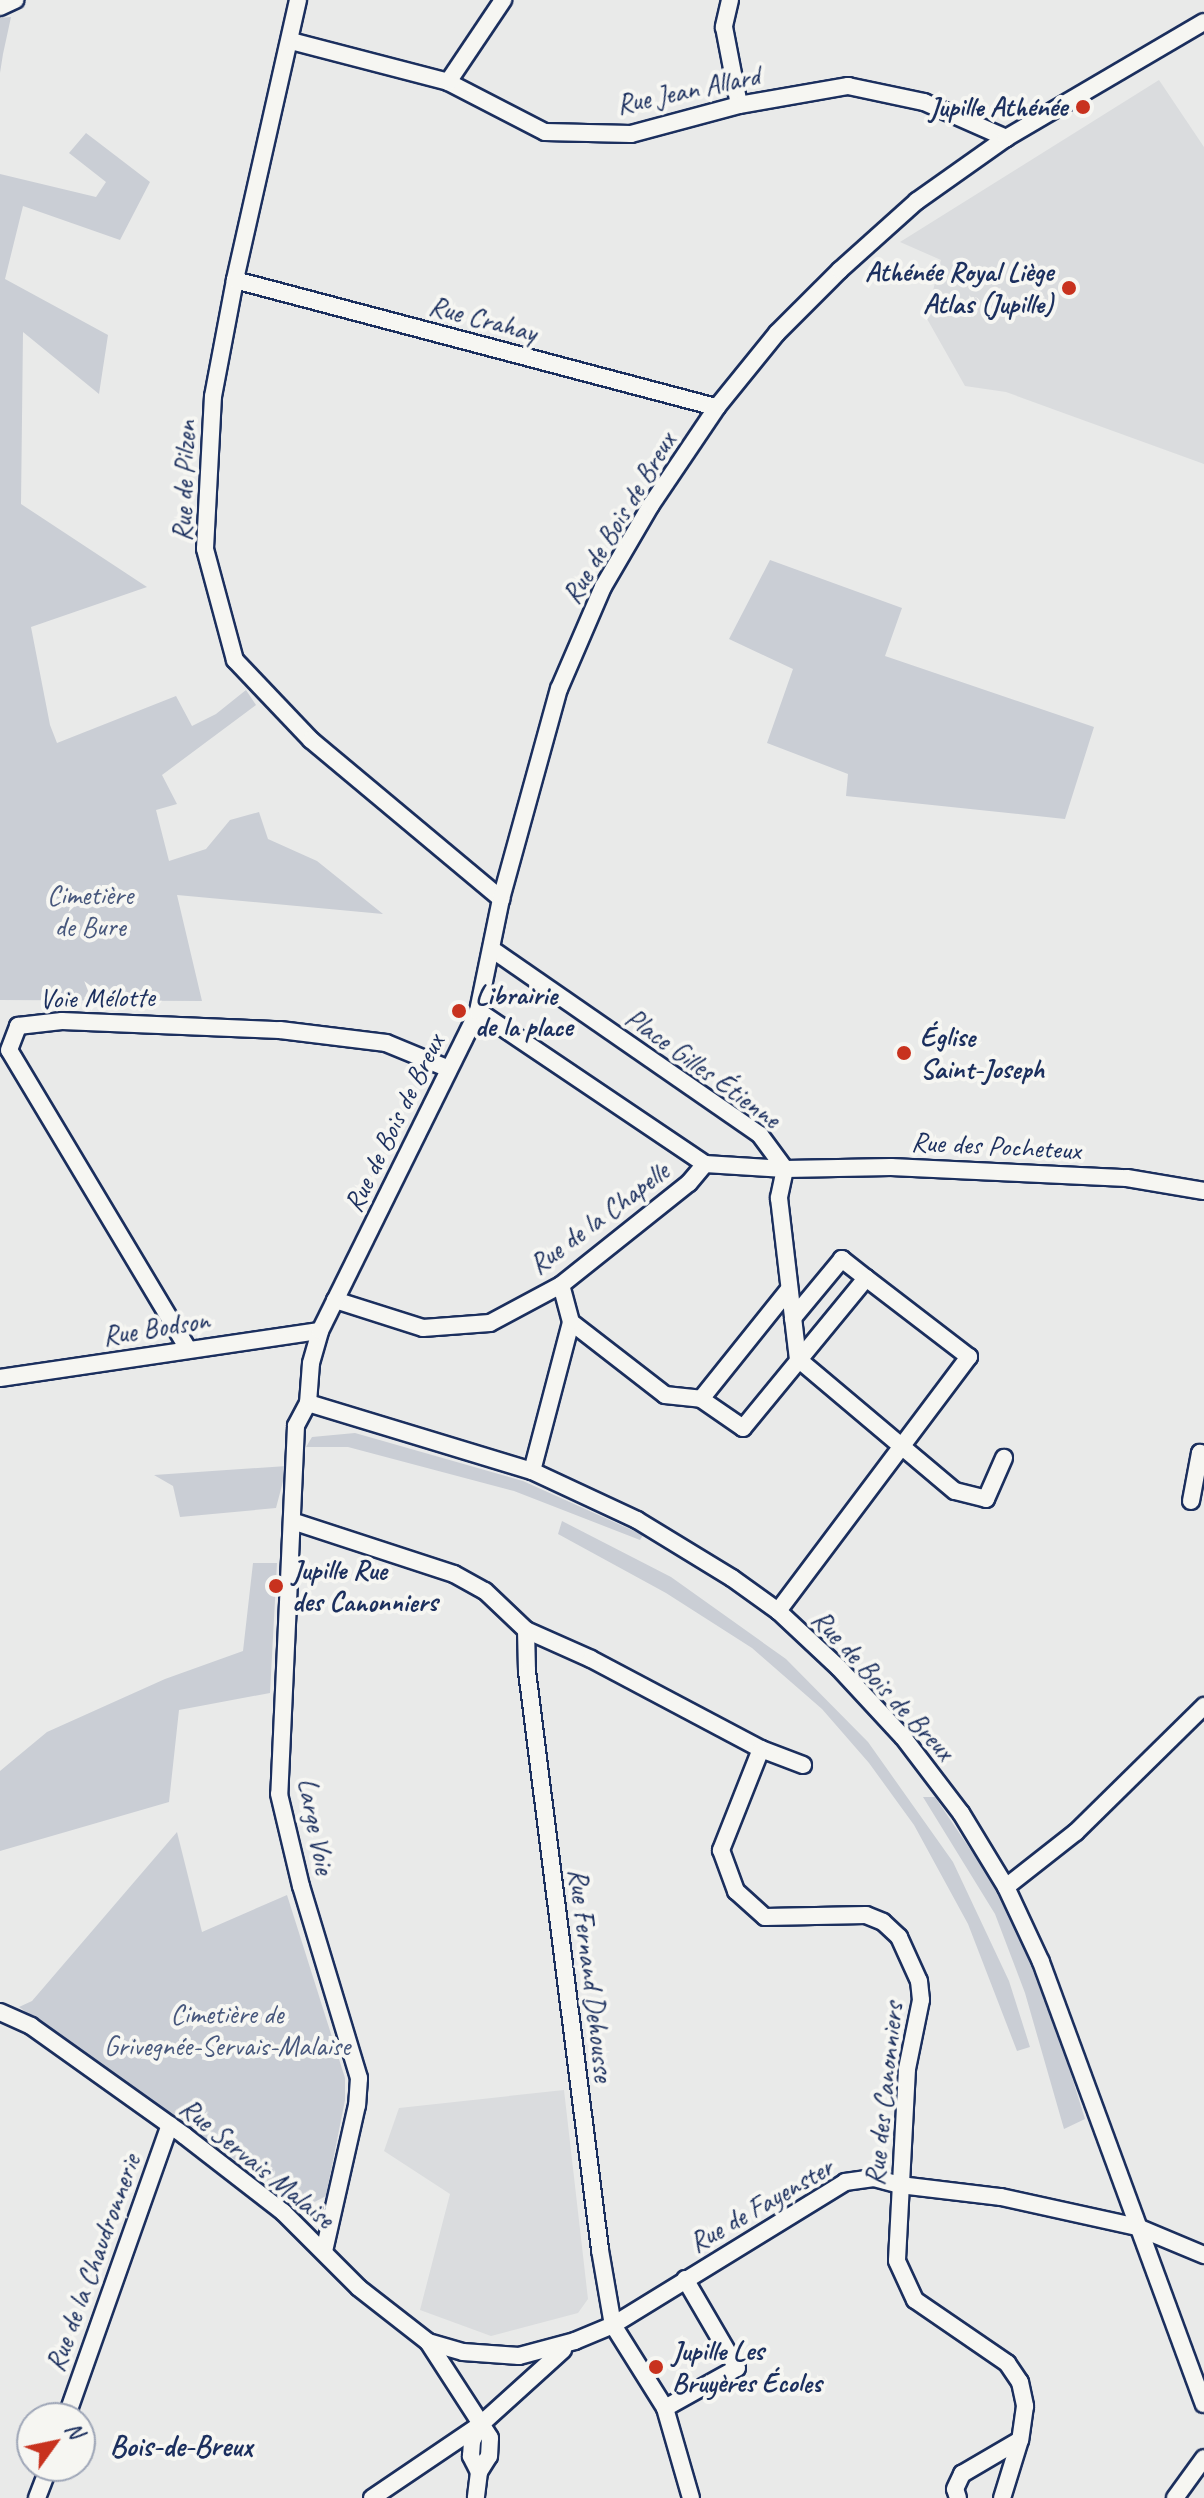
<!DOCTYPE html>
<meta charset="utf-8">
<style>
body{margin:0}
#map{position:relative;width:1204px;height:2498px;overflow:hidden;background:#e9eae9;font-family:Caveat,sans-serif}
div>[style]{position:absolute}
.built>*{inset:0;background:#dadcde}
.green>*{inset:0;background:#caced5}
.roads{filter:drop-shadow(2px 0 #1b2f5e) drop-shadow(-2px 0 #1b2f5e) drop-shadow(0 2px #1b2f5e) drop-shadow(0 -2px #1b2f5e)}
.minor>*{height:16px;margin:-8px;padding:0 8px;transform-origin:8px;border-radius:8px;background:#f6f6f2}
.dots>*{width:22px;height:22px;translate:-50% -50%;box-sizing:border-box;border:4px solid #f6f6f2;border-radius:50%}
span{translate:-50% -50%;white-space:nowrap;text-align:center;line-height:1.15;-webkit-text-stroke:8px #f6f6f2;paint-order:stroke}
.street-label{font-size:28px;color:#1b2f5e}
.poi-label{font-size:28px;color:#1b2f5e;font-weight:700}
.right{translate:-100% -50%;text-align:right}
.left{translate:0 -50%;text-align:left}
.park-label{font-size:28px;color:#47577c}
.neighbourhood-label{font-size:30px;color:#1b2f5e;font-weight:700}
.north{position:absolute;left:16px;top:2402px;width:80px;height:80px;box-sizing:border-box;background:#f6f6f2;border:2px solid #9ea6b7;border-radius:50%;rotate:57deg;font-size:22px;font-weight:700;line-height:32px;text-align:center;color:#1b2f5e}
.north::after{content:'';display:block;margin:auto;width:28px;height:36px;background:#c8321e;clip-path:polygon(50% 0,100% 100%,50% 72%,0 100%)}
</style>
<div id="map">
<div class="built">
<div style="clip-path:polygon(1159px 80px,1204px 147px,1204px 464px,1006px 392px,965px 386px,926px 317px,941px 260px,900px 242px)"></div>
<div style="clip-path:polygon(564px 2090px,588px 2299px,578px 2313px,491px 2336px,420px 2310px,450px 2194px,384px 2151px,399px 2108px)"></div>
</div>
<div class="green">
<div style="clip-path:polygon(11px 17px,3px 54px,0 73px,0 18px)"></div>
<div style="clip-path:polygon(86px 133px,150px 182px,120px 240px,23px 206px,5px 279px,108px 335px,99px 394px,23px 332px,21px 504px,147px 587px,31px 627px,50px 725px,57px 743px,176px 696px,192px 726px,216px 714px,246px 690px,256px 705px,162px 775px,177px 804px,156px 810px,169px 861px,206px 849px,230px 820px,259px 812px,268px 839px,317px 861px,383px 914px,177px 895px,202px 1001px,0 1000px,0 174px,96px 197px,106px 182px,69px 153px)"></div>
<div style="clip-path:polygon(770px 560px,902px 608px,885px 656px,1094px 727px,1065px 819px,846px 796px,848px 774px,767px 743px,793px 669px,729px 639px)"></div>
<div style="clip-path:polygon(355px 1433px,523px 1481px,643px 1535px,640px 1540px,514px 1491px,348px 1447px,306px 1447px,312px 1437px)"></div>
<div style="clip-path:polygon(287px 1466px,276px 1508px,180px 1517px,173px 1486px,154px 1475px)"></div>
<div style="clip-path:polygon(562px 1521px,671px 1577px,786px 1659px,868px 1742px,953px 1862px,1009px 1981px,1030px 2047px,1017px 2051px,968px 1924px,914px 1825px,869px 1763px,822px 1709px,752px 1648px,666px 1593px,558px 1534px)"></div>
<div style="clip-path:polygon(253px 1563px,277px 1563px,270px 1693px,179px 1710px,169px 1802px,0 1851px,0 1771px,47px 1732px,165px 1679px,243px 1651px)"></div>
<div style="clip-path:polygon(923px 1797px,935px 1797px,1005px 1901px,1060px 2039px,1085px 2119px,1064px 2129px,1025px 1993px,995px 1914px)"></div>
<div style="clip-path:polygon(177px 1832px,202px 1932px,287px 1895px,345px 2078px,345px 2100px,326px 2196px,303px 2208px,19px 2007px,32px 2001px)"></div>
</div>
<div class="roads">
<div class="minor">
<div style="left:298px;top:0;width:287px;rotate:102.7deg"></div>
<div style="left:235px;top:280px;width:118px;rotate:100.7deg"></div>
<div style="left:213px;top:396px;width:153px;rotate:93deg"></div>
<div style="left:205px;top:549px;width:115px;rotate:74.9deg"></div>
<div style="left:235px;top:660px;width:110px;rotate:46.5deg"></div>
<div style="left:311px;top:740px;width:248px;rotate:39.9deg"></div>
<div style="left:730px;top:0;width:28px;rotate:103deg"></div>
<div style="left:724px;top:27px;width:79px;rotate:79.1deg"></div>
<div style="left:0;top:7px;width:17px;rotate:-25deg"></div>
<div style="left:291px;top:41px;width:162px;rotate:14.6deg"></div>
<div style="left:448px;top:82px;width:109px;rotate:27.3deg"></div>
<div style="left:545px;top:132px;width:86px;rotate:1.3deg"></div>
<div style="left:631px;top:134px;width:112px;rotate:-15deg"></div>
<div style="left:739px;top:105px;width:111px;rotate:-9.9deg"></div>
<div style="left:848px;top:86px;width:78px;rotate:11.9deg"></div>
<div style="left:924px;top:102px;width:90px;rotate:23.7deg"></div>
<div style="left:448px;top:82px;width:99px;rotate:-56.1deg"></div>
<div style="left:235px;top:280px;width:498px;rotate:14.8deg"></div>
<div style="left:493px;top:950px;width:325px;rotate:34.7deg"></div>
<div style="left:760px;top:1135px;width:42px;rotate:53.7deg"></div>
<div style="left:478px;top:1011px;width:274px;rotate:34deg"></div>
<div style="left:705px;top:1164px;width:80px;rotate:3.6deg"></div>
<div style="left:785px;top:1169px;width:106px;rotate:-1.1deg"></div>
<div style="left:891px;top:1167px;width:236px;rotate:2.7deg"></div>
<div style="left:1127px;top:1178px;width:78px;rotate:9.6deg"></div>
<div style="left:785px;top:1169px;width:30px;rotate:102deg"></div>
<div style="left:779px;top:1198px;width:162px;rotate:83.3deg"></div>
<div style="left:798px;top:1359px;width:205px;rotate:40.1deg"></div>
<div style="left:955px;top:1491px;width:32px;rotate:14deg"></div>
<div style="left:986px;top:1499px;width:45px;rotate:-66.3deg"></div>
<div style="left:335px;top:1300px;width:92px;rotate:17.7deg"></div>
<div style="left:423px;top:1328px;width:67px;rotate:-4.3deg"></div>
<div style="left:490px;top:1323px;width:81px;rotate:-28.2deg"></div>
<div style="left:561px;top:1285px;width:164px;rotate:-38.6deg"></div>
<div style="left:689px;top:1183px;width:25px;rotate:-50deg"></div>
<div style="left:571px;top:1322px;width:119px;rotate:37.8deg"></div>
<div style="left:665px;top:1395px;width:36px;rotate:6deg"></div>
<div style="left:701px;top:1399px;width:51px;rotate:34.6deg"></div>
<div style="left:743px;top:1428px;width:194px;rotate:-50.6deg"></div>
<div style="left:866px;top:1278px;width:31px;rotate:-142deg"></div>
<div style="left:842px;top:1259px;width:77px;rotate:129.7deg"></div>
<div style="left:188px;top:1349px;width:348px;rotate:-120.9deg"></div>
<div style="left:9px;top:1050px;width:26px;rotate:-69deg"></div>
<div style="left:18px;top:1026px;width:44px;rotate:-6.5deg"></div>
<div style="left:62px;top:1021px;width:218px;rotate:2.4deg"></div>
<div style="left:280px;top:1030px;width:107px;rotate:7deg"></div>
<div style="left:386px;top:1043px;width:68px;rotate:22.4deg"></div>
<div style="left:0;top:1378px;width:323px;rotate:-8.4deg"></div>
<div style="left:701px;top:1399px;width:141px;rotate:-51.3deg"></div>
<div style="left:308px;top:1403px;width:40px;rotate:-85.7deg"></div>
<div style="left:311px;top:1363px;width:33px;rotate:-74deg"></div>
<div style="left:320px;top:1331px;width:357px;rotate:-63.7deg"></div>
<div style="left:478px;top:1011px;width:114px;rotate:-78.4deg"></div>
<div style="left:501px;top:899px;width:218px;rotate:-74.6deg"></div>
<div style="left:559px;top:689px;width:111px;rotate:-66.7deg"></div>
<div style="left:603px;top:587px;width:95px;rotate:-59.7deg"></div>
<div style="left:651px;top:505px;width:118px;rotate:-56deg"></div>
<div style="left:717px;top:407px;width:95px;rotate:-51deg"></div>
<div style="left:777px;top:333px;width:89px;rotate:-45deg"></div>
<div style="left:840px;top:270px;width:103px;rotate:-41.9deg"></div>
<div style="left:917px;top:201px;width:109px;rotate:-35.3deg"></div>
<div style="left:1006px;top:138px;width:229px;rotate:-30.4deg"></div>
<div style="left:308px;top:1403px;width:234px;rotate:16.9deg"></div>
<div style="left:532px;top:1471px;width:116px;rotate:25deg"></div>
<div style="left:637px;top:1520px;width:111px;rotate:31.4deg"></div>
<div style="left:732px;top:1578px;width:57px;rotate:35.7deg"></div>
<div style="left:778px;top:1611px;width:83px;rotate:43.1deg"></div>
<div style="left:839px;top:1668px;width:94px;rotate:47.2deg"></div>
<div style="left:903px;top:1737px;width:96px;rotate:52.7deg"></div>
<div style="left:961px;top:1813px;width:87px;rotate:58.7deg"></div>
<div style="left:1006px;top:1887px;width:83px;rotate:65deg"></div>
<div style="left:1041px;top:1962px;width:471px;rotate:69.8deg"></div>
<div style="left:308px;top:1403px;width:26px;rotate:118deg"></div>
<div style="left:296px;top:1426px;width:368px;rotate:92.6deg"></div>
<div style="left:279px;top:1794px;width:95px;rotate:76.6deg"></div>
<div style="left:301px;top:1886px;width:201px;rotate:73.2deg"></div>
<div style="left:359px;top:2078px;width:27px;rotate:94deg"></div>
<div style="left:357px;top:2105px;width:150px;rotate:102.7deg"></div>
<div style="left:532px;top:1471px;width:154px;rotate:-75.3deg"></div>
<div style="left:571px;top:1322px;width:38px;rotate:-105deg"></div>
<div style="left:1191px;top:1501px;width:49px;rotate:-79.4deg"></div>
<div style="left:1200px;top:1453px;width:4px;rotate:14deg"></div>
<div style="left:292px;top:1521px;width:170px;rotate:18.1deg"></div>
<div style="left:454px;top:1574px;width:35px;rotate:29deg"></div>
<div style="left:485px;top:1591px;width:57px;rotate:43.6deg"></div>
<div style="left:526px;top:1630px;width:71px;rotate:24deg"></div>
<div style="left:591px;top:1659px;width:192px;rotate:27.9deg"></div>
<div style="left:761px;top:1749px;width:109px;rotate:111.6deg"></div>
<div style="left:721px;top:1850px;width:44px;rotate:69.9deg"></div>
<div style="left:736px;top:1891px;width:39px;rotate:42deg"></div>
<div style="left:765px;top:1917px;width:101px;rotate:-1.1deg"></div>
<div style="left:866px;top:1915px;width:18px;rotate:22deg"></div>
<div style="left:883px;top:1922px;width:22px;rotate:43deg"></div>
<div style="left:899px;top:1937px;width:48px;rotate:65.6deg"></div>
<div style="left:919px;top:1981px;width:19px;rotate:84deg"></div>
<div style="left:921px;top:2000px;width:70px;rotate:101.5deg"></div>
<div style="left:907px;top:2069px;width:192px;rotate:93deg"></div>
<div style="left:897px;top:2261px;width:43px;rotate:65.2deg"></div>
<div style="left:915px;top:2300px;width:112px;rotate:34.4deg"></div>
<div style="left:1007px;top:2363px;width:23px;rotate:56deg"></div>
<div style="left:1020px;top:2382px;width:25px;rotate:78deg"></div>
<div style="left:1025px;top:2406px;width:34px;rotate:98deg"></div>
<div style="left:1020px;top:2440px;width:61px;rotate:107.2deg"></div>
<div style="left:778px;top:1611px;width:318px;rotate:-53.1deg"></div>
<div style="left:969px;top:1357px;width:130px;rotate:-142.5deg"></div>
<div style="left:526px;top:1630px;width:41px;rotate:88.6deg"></div>
<div style="left:527px;top:1671px;width:584px;rotate:82.81deg"></div>
<div style="left:600px;top:2250px;width:76px;rotate:80.2deg"></div>
<div style="left:613px;top:2325px;width:98px;rotate:57.9deg"></div>
<div style="left:665px;top:2408px;width:94px;rotate:73.9deg"></div>
<div style="left:761px;top:1749px;width:45px;rotate:20.9deg"></div>
<div style="left:1006px;top:1887px;width:89px;rotate:-38.2deg"></div>
<div style="left:1076px;top:1832px;width:180px;rotate:-44.5deg"></div>
<div style="left:0;top:2012px;width:34px;rotate:24deg"></div>
<div style="left:31px;top:2026px;width:189px;rotate:35.5deg"></div>
<div style="left:185px;top:2136px;width:124px;rotate:37.8deg"></div>
<div style="left:283px;top:2212px;width:107px;rotate:45deg"></div>
<div style="left:359px;top:2288px;width:88px;rotate:38deg"></div>
<div style="left:428px;top:2342px;width:114px;rotate:57.1deg"></div>
<div style="left:490px;top:2438px;width:18px;rotate:93deg"></div>
<div style="left:489px;top:2456px;width:19px;rotate:122deg"></div>
<div style="left:479px;top:2472px;width:26px;rotate:97deg"></div>
<div style="left:428px;top:2342px;width:36px;rotate:16deg"></div>
<div style="left:463px;top:2352px;width:56px;rotate:4.1deg"></div>
<div style="left:519px;top:2356px;width:58px;rotate:-15deg"></div>
<div style="left:575px;top:2341px;width:41px;rotate:-22.8deg"></div>
<div style="left:613px;top:2325px;width:273px;rotate:-31.6deg"></div>
<div style="left:845px;top:2182px;width:29px;rotate:-8deg"></div>
<div style="left:874px;top:2178px;width:27px;rotate:15deg"></div>
<div style="left:900px;top:2185px;width:102px;rotate:6.8deg"></div>
<div style="left:1001px;top:2197px;width:139px;rotate:12.4deg"></div>
<div style="left:1137px;top:2227px;width:73px;rotate:22.7deg"></div>
<div style="left:665px;top:2408px;width:82px;rotate:-29.1deg"></div>
<div style="left:737px;top:2368px;width:103px;rotate:-120.3deg"></div>
<div style="left:66px;top:2418px;width:311px;rotate:-70.5deg"></div>
<div style="left:479px;top:2472px;width:18px;rotate:-117deg"></div>
<div style="left:471px;top:2456px;width:15px;rotate:-86deg"></div>
<div style="left:472px;top:2441px;width:18px;rotate:-63deg"></div>
<div style="left:37px;top:2498px;width:34px;rotate:-69deg"></div>
<div style="left:372px;top:2498px;width:130px;rotate:-34.1deg"></div>
<div style="left:480px;top:2425px;width:112px;rotate:-42.1deg"></div>
<div style="left:958px;top:2498px;width:9px;rotate:-108deg"></div>
<div style="left:955px;top:2489px;width:17px;rotate:-65deg"></div>
<div style="left:962px;top:2474px;width:67px;rotate:-30.4deg"></div>
<div style="left:1175px;top:2498px;width:49px;rotate:-54.1deg"></div>
</div>
</div>
<div class="dots">
<div style="left:1083px;top:107px;background:#c8321e"></div>
<div style="left:1069px;top:288px;background:#c8321e"></div>
<div style="left:459px;top:1011px;background:#c8321e"></div>
<div style="left:904px;top:1053px;background:#c8321e"></div>
<div style="left:276px;top:1586px;background:#c8321e"></div>
<div style="left:656px;top:2367px;background:#c8321e"></div>
</div>
<div class="street-label">
<span style="left:688px;top:90px;rotate:-12deg">Rue Jean Allard</span>
<span style="left:483px;top:319px;rotate:15deg">Rue Crahay</span>
<span style="left:184px;top:481px;rotate:-88deg">Rue de Pilzen</span>
<span style="left:619px;top:518px;rotate:-59deg">Rue de Bois de Breux</span>
<span style="left:97px;top:998px;rotate:-1deg">Voie Mélotte</span>
<span style="left:703px;top:1068px;rotate:36deg">Place Gilles Étienne</span>
<span style="left:394px;top:1123px;rotate:-64deg">Rue de Bois de Breux</span>
<span style="left:996px;top:1146px;rotate:3deg">Rue des Pocheteux</span>
<span style="left:599px;top:1218px;rotate:-37deg">Rue de la Chapelle</span>
<span style="left:156px;top:1328px;rotate:-9deg">Rue Bodson</span>
<span style="left:883px;top:1685px;rotate:47deg">Rue de Bois de Breux</span>
<span style="left:316px;top:1826px;rotate:79deg">Large Voie</span>
<span style="left:591px;top:1975px;rotate:83deg">Rue Fernand Dehousse</span>
<span style="left:884px;top:2094px;rotate:-84deg">Rue des Canonniers</span>
<span style="left:257px;top:2163px;rotate:39deg">Rue Servais Malaise</span>
<span style="left:761px;top:2205px;rotate:-30deg">Rue de Fayenster</span>
<span style="left:93px;top:2263px;rotate:-70deg">Rue de la Chaudronnerie</span>
</div>
<div class="poi-label">
<span class="right" style="left:1067px;top:107px">Jupille Athénée</span>
<span class="right" style="left:1053px;top:288px">Athénée Royal Liège<br>Atlas (Jupille)</span>
<span class="left" style="left:475px;top:1011px">Librairie<br>de la place</span>
<span class="left" style="left:920px;top:1053px">Église<br>Saint-Joseph</span>
<span class="left" style="left:292px;top:1586px">Jupille Rue<br>des Canonniers</span>
<span class="left" style="left:672px;top:2367px">Jupille Les<br>Bruyères Écoles</span>
</div>
<div class="park-label">
<span style="left:90px;top:911px">Cimetière<br>de Bure</span>
<span style="left:227px;top:2030px">Cimetière de<br>Grivegnée-Servais-Malaise</span>
</div>
<div class="neighbourhood-label">
<span style="left:181px;top:2446px">Bois-de-Breux</span>
</div>
<div class="north">N</div>
</div>
